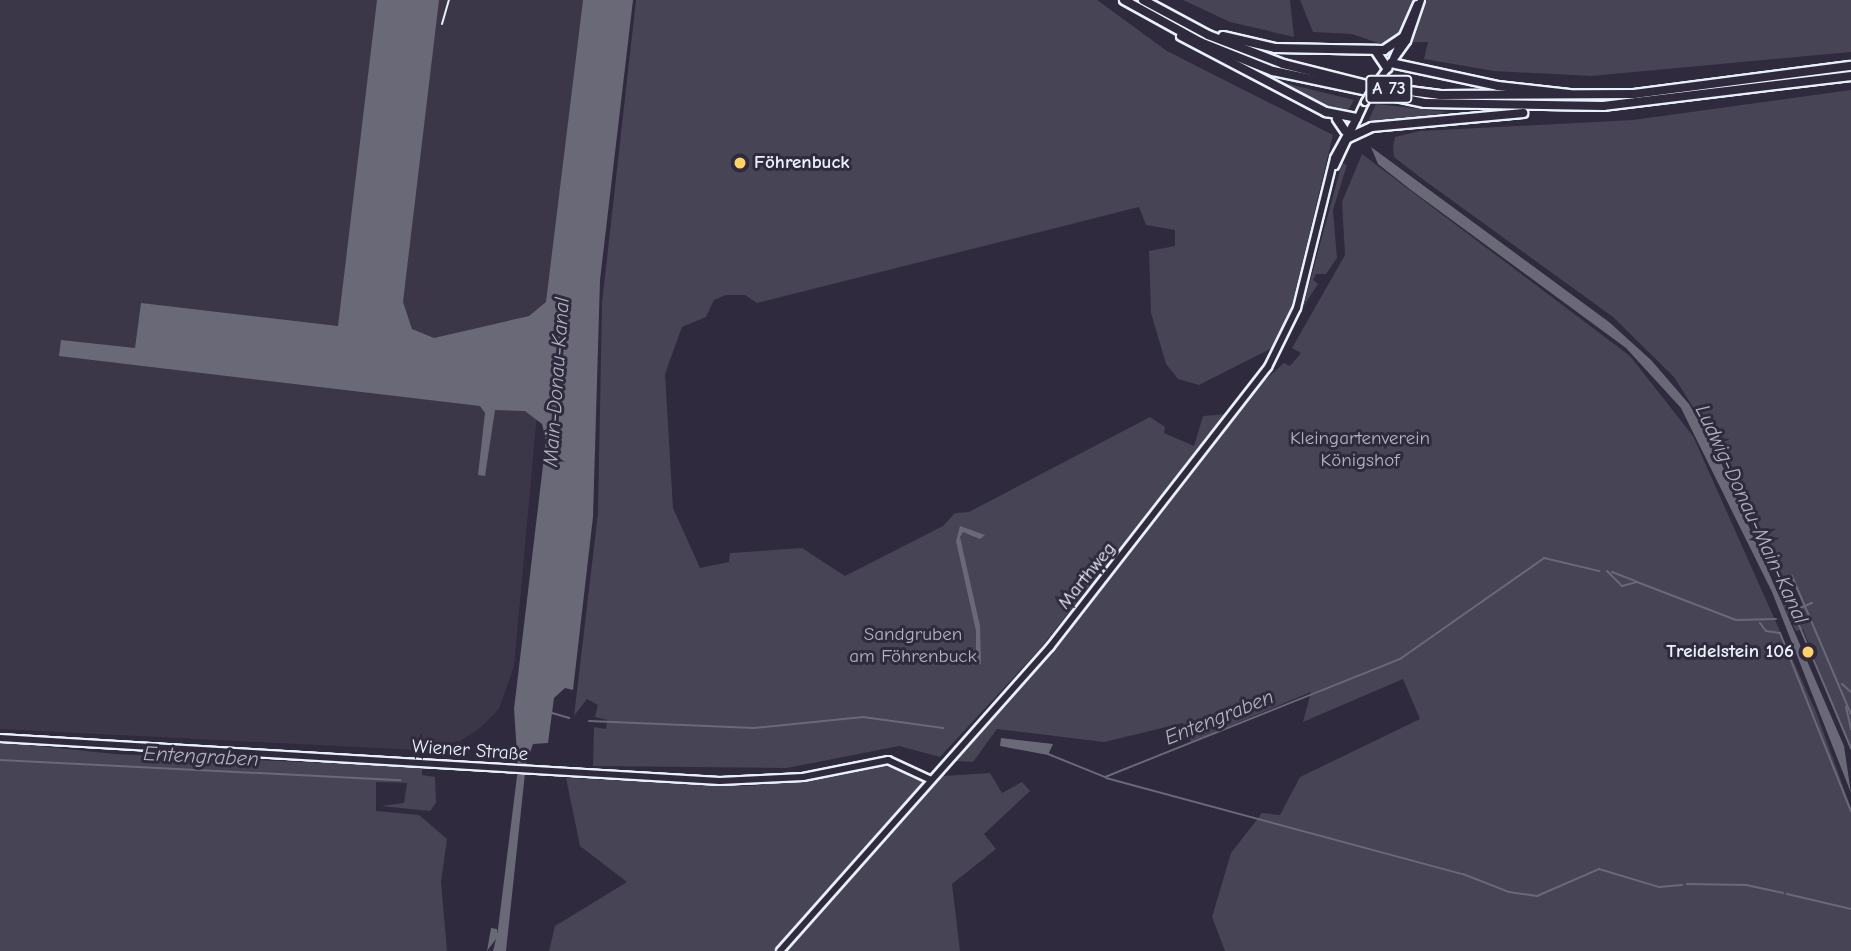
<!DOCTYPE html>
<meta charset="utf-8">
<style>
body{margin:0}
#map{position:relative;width:1851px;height:951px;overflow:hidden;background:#2f2a3d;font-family:"Comic Neue",sans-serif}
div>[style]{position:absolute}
.built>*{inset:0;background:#3b3749}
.green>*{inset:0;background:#464455}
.water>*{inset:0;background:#696978}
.stream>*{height:2px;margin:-1px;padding:0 1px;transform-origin:1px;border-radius:1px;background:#696978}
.roads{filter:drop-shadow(2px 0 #e8f1f8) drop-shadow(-2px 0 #e8f1f8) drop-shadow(0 2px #e8f1f8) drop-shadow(0 -2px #e8f1f8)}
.secondary>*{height:6px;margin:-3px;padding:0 3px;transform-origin:3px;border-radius:3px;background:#2f2a3d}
.highway>*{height:8px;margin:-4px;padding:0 4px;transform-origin:4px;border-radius:4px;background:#2f2a3d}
.rail>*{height:2px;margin:-1px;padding:0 1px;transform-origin:1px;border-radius:1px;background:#e8f1f8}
.bridges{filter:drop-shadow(2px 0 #e8f1f8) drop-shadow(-2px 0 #e8f1f8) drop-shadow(0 2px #e8f1f8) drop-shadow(0 -2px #e8f1f8)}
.secondary-bridge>*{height:6px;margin:-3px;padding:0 3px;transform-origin:3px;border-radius:3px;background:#2f2a3d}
.dots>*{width:19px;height:19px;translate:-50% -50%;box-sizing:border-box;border:4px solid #2f2a3d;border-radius:50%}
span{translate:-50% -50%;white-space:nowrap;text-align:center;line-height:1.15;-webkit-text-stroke:6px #2f2a3d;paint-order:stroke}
.shield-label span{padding:2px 5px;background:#2f2a3d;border:2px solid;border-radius:5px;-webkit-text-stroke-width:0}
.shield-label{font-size:18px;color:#e8f1f8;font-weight:700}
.poi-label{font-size:19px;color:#e8f1f8;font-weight:700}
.left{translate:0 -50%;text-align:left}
.right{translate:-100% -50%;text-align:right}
.park-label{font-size:19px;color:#afb4bf}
.street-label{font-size:19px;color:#e8f1f8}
.water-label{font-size:21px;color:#afb4be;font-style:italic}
</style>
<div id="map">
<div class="built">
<div style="clip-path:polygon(0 0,583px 0,548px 293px,514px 666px,499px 709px,480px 728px,460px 741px,417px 750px,0 729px)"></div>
</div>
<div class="green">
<div style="clip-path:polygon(636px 0,1097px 0,1167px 51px,1333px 135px,1290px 314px,1274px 347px,1199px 385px,1178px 379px,1166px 364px,1151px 313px,1149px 251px,1175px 246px,1175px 230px,1146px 225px,1139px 207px,757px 303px,745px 295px,726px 295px,714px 300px,706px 317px,682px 327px,665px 374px,673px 508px,700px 568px,729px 562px,730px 553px,802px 548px,845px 576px,943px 526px,955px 513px,969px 512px,1150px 417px,1165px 427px,1164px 433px,1194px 446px,1203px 416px,1226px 414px,1039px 650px,940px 757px,899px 746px,787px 768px,593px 766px,594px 727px,606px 729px,607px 720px,595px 717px,598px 705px,587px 699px,574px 716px,598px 513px,602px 303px)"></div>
<div style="clip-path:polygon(1183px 0,1290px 0,1294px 37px,1230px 22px)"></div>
<div style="clip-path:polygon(1300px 0,1851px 0,1851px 52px,1591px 76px,1494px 71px,1424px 59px,1428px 42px,1378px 43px,1352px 34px,1313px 32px)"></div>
<div style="clip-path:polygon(1260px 77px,1354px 100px,1346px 114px)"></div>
<div style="clip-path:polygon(1851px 90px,1851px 751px,1803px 629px,1796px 631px,1774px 588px,1790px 611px,1803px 605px,1790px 577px,1777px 581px,1720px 450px,1674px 377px,1613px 317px,1421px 178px,1394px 157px,1393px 146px,1395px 137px,1420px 131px,1633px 120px)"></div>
<div style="clip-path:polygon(1376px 104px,1449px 112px,1374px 124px,1369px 119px)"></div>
<div style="clip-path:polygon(1362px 154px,1630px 356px,1693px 436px,1816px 712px,1851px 808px,1851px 951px,1225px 951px,1212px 917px,1231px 853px,1262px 813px,1280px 815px,1300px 777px,1420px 719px,1403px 679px,1303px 722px,1311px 692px,1191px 742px,1183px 723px,1104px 742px,997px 729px,973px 762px,955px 761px,1265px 380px,1284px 363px,1290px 366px,1301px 353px,1292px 348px,1345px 255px,1342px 202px)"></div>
<div style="clip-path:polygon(1342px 163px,1347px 165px,1333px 210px,1337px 258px,1326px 274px,1316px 274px,1313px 280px,1318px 284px,1303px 307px)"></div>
<div style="clip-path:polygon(0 742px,115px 754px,422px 767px,422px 775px,435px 777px,436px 803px,430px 811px,381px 806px,404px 803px,407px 783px,376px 782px,376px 811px,419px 815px,447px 839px,441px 882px,447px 951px,0 951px)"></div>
<div style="clip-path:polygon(879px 766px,897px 767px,912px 778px,990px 773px,1002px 793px,1022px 782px,1030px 791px,984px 834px,996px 849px,952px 884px,960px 951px,549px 951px,555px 926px,627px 882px,580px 846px,566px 778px,751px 786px)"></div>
</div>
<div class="water">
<div style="clip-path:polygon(377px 0,439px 0,403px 302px,412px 329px,434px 338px,529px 316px,546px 302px,583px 0,633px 0,600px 280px,593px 517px,573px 690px,565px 688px,554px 698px,548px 743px,533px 744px,526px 764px,506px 951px,493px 951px,496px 939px,487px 951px,491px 928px,497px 929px,497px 934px,498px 929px,518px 768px,514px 709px,546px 440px,542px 424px,525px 411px,495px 410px,485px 476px,478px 475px,485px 413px,480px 406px,59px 356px,61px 340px,135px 348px,141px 303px,338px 326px)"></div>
<div style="clip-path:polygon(1371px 147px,1609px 322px,1651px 360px,1689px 404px,1716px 451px,1844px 746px,1851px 793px,1772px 592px,1681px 408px,1626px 348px,1411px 190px,1378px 164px)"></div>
<div style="clip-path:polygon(960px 526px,985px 535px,980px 539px,963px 532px,960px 537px,980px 626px,981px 664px,976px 662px,976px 631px,956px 541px)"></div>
<div style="clip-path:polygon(1001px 738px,1053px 744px,1048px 755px,1000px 746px)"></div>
</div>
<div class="stream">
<div style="left:1607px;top:571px;width:21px;rotate:45deg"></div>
<div style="left:1622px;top:586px;width:16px;rotate:-15deg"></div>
<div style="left:1637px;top:582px;width:106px;rotate:21deg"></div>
<div style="left:1736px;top:620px;width:40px;rotate:-1.4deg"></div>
<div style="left:1612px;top:572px;width:26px;rotate:21deg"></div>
<div style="left:1777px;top:579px;width:15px;rotate:-11deg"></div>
<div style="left:1792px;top:576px;width:150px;rotate:66.9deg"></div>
<div style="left:1793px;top:611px;width:149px;rotate:67.1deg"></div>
<div style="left:1793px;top:611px;width:21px;rotate:-23deg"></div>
<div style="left:1760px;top:623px;width:10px;rotate:53deg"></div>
<div style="left:1766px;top:631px;width:14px;rotate:8deg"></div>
<div style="left:1780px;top:633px;width:192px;rotate:68.3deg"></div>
<div style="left:1842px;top:684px;width:12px;rotate:42deg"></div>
<div style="left:1846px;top:707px;width:23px;rotate:77deg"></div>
<div style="left:552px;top:713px;width:18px;rotate:16deg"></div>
<div style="left:589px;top:721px;width:165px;rotate:2.4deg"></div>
<div style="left:754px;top:728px;width:110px;rotate:-5.8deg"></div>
<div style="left:863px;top:717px;width:81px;rotate:7.8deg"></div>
<div style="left:1048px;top:754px;width:61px;rotate:22deg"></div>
<div style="left:1105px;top:777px;width:318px;rotate:-21.8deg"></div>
<div style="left:1400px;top:659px;width:176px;rotate:-35deg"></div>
<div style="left:1544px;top:558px;width:57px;rotate:13.3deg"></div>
<div style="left:0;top:760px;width:401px;rotate:2.9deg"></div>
<div style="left:1106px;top:778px;width:370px;rotate:15.1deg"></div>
<div style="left:1463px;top:874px;width:49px;rotate:21.4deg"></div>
<div style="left:1509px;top:892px;width:28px;rotate:8deg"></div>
<div style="left:1537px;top:896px;width:68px;rotate:-23.5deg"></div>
<div style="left:1599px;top:869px;width:63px;rotate:16.7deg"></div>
<div style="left:1659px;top:887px;width:23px;rotate:-5deg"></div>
<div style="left:1687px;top:884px;width:59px;rotate:1deg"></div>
<div style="left:1746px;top:885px;width:38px;rotate:12deg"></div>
<div style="left:1787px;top:894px;width:66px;rotate:13.2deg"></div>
</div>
<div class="roads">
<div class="secondary">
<div style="left:1392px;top:61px;width:62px;rotate:-66.3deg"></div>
<div style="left:1379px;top:80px;width:48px;rotate:-54.3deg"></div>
<div style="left:1407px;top:41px;width:43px;rotate:-71.1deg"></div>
<div style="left:1335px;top:166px;width:71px;rotate:-64.9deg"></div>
<div style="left:0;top:738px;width:721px;rotate:3.42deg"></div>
<div style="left:720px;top:781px;width:83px;rotate:-2.8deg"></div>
<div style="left:803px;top:777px;width:87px;rotate:-11.3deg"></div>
<div style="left:888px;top:760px;width:47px;rotate:24.9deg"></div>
<div style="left:780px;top:951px;width:407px;rotate:-48.4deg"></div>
<div style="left:1050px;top:647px;width:355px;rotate:-52.1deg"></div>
<div style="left:1268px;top:367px;width:66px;rotate:-63.8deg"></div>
<div style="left:1297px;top:308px;width:154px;rotate:-76.1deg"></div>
<div style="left:1334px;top:158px;width:46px;rotate:-61.2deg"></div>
</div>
<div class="highway">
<div style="left:1124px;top:0;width:87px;rotate:28.9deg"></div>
<div style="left:1200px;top:42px;width:79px;rotate:21.7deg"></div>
<div style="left:1273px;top:71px;width:155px;rotate:11.9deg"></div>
<div style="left:1425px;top:103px;width:178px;rotate:1deg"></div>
<div style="left:1603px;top:106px;width:250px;rotate:-6.9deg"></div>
<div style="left:1143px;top:0;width:74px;rotate:28.3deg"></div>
<div style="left:1208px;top:35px;width:80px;rotate:21.1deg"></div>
<div style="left:1283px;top:64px;width:91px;rotate:14deg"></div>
<div style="left:1371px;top:86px;width:70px;rotate:7.4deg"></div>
<div style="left:1440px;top:95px;width:194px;rotate:-0.3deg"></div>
<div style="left:1634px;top:94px;width:219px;rotate:-7.4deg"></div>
<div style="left:1181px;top:36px;width:164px;rotate:27.7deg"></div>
<div style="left:1326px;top:112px;width:31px;rotate:11deg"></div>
<div style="left:1223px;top:36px;width:53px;rotate:13deg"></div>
<div style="left:1275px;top:48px;width:109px;rotate:1.1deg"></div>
<div style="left:1384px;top:50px;width:22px;rotate:-34deg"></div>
<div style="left:1375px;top:50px;width:22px;rotate:56deg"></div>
<div style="left:1391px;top:63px;width:109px;rotate:12.1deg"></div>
<div style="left:1498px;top:86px;width:72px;rotate:6.3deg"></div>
<div style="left:1337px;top:119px;width:14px;rotate:56deg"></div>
<div style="left:1348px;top:138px;width:26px;rotate:-25deg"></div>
<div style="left:1372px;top:127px;width:152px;rotate:-5.3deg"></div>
</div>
</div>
<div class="rail">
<div style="left:442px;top:24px;width:25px;rotate:-74deg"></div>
</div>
<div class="bridges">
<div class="secondary-bridge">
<div style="left:1365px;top:102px;width:26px;rotate:-58deg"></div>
</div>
</div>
<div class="dots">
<div style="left:740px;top:163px;background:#ffd166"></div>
<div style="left:1808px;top:652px;background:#ffd166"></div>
</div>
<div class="shield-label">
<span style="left:1389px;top:89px">A 73</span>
</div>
<div class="poi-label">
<span class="left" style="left:754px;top:163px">Föhrenbuck</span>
<span class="right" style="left:1794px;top:652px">Treidelstein 106</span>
</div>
<div class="park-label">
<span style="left:1360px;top:450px">Kleingartenverein<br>Königshof</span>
<span style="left:913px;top:646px">Sandgruben<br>am Föhrenbuck</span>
</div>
<div class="street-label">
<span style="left:1087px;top:576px;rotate:-51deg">Marthweg</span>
<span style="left:470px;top:751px;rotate:4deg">Wiener Straße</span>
</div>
<div class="water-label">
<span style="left:556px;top:382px;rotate:-86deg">Main-Donau-Kanal</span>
<span style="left:1752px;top:514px;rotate:65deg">Ludwig-Donau-Main-Kanal</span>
<span style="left:1219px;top:717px;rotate:-22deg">Entengraben</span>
<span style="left:201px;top:756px;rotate:3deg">Entengraben</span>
</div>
</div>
